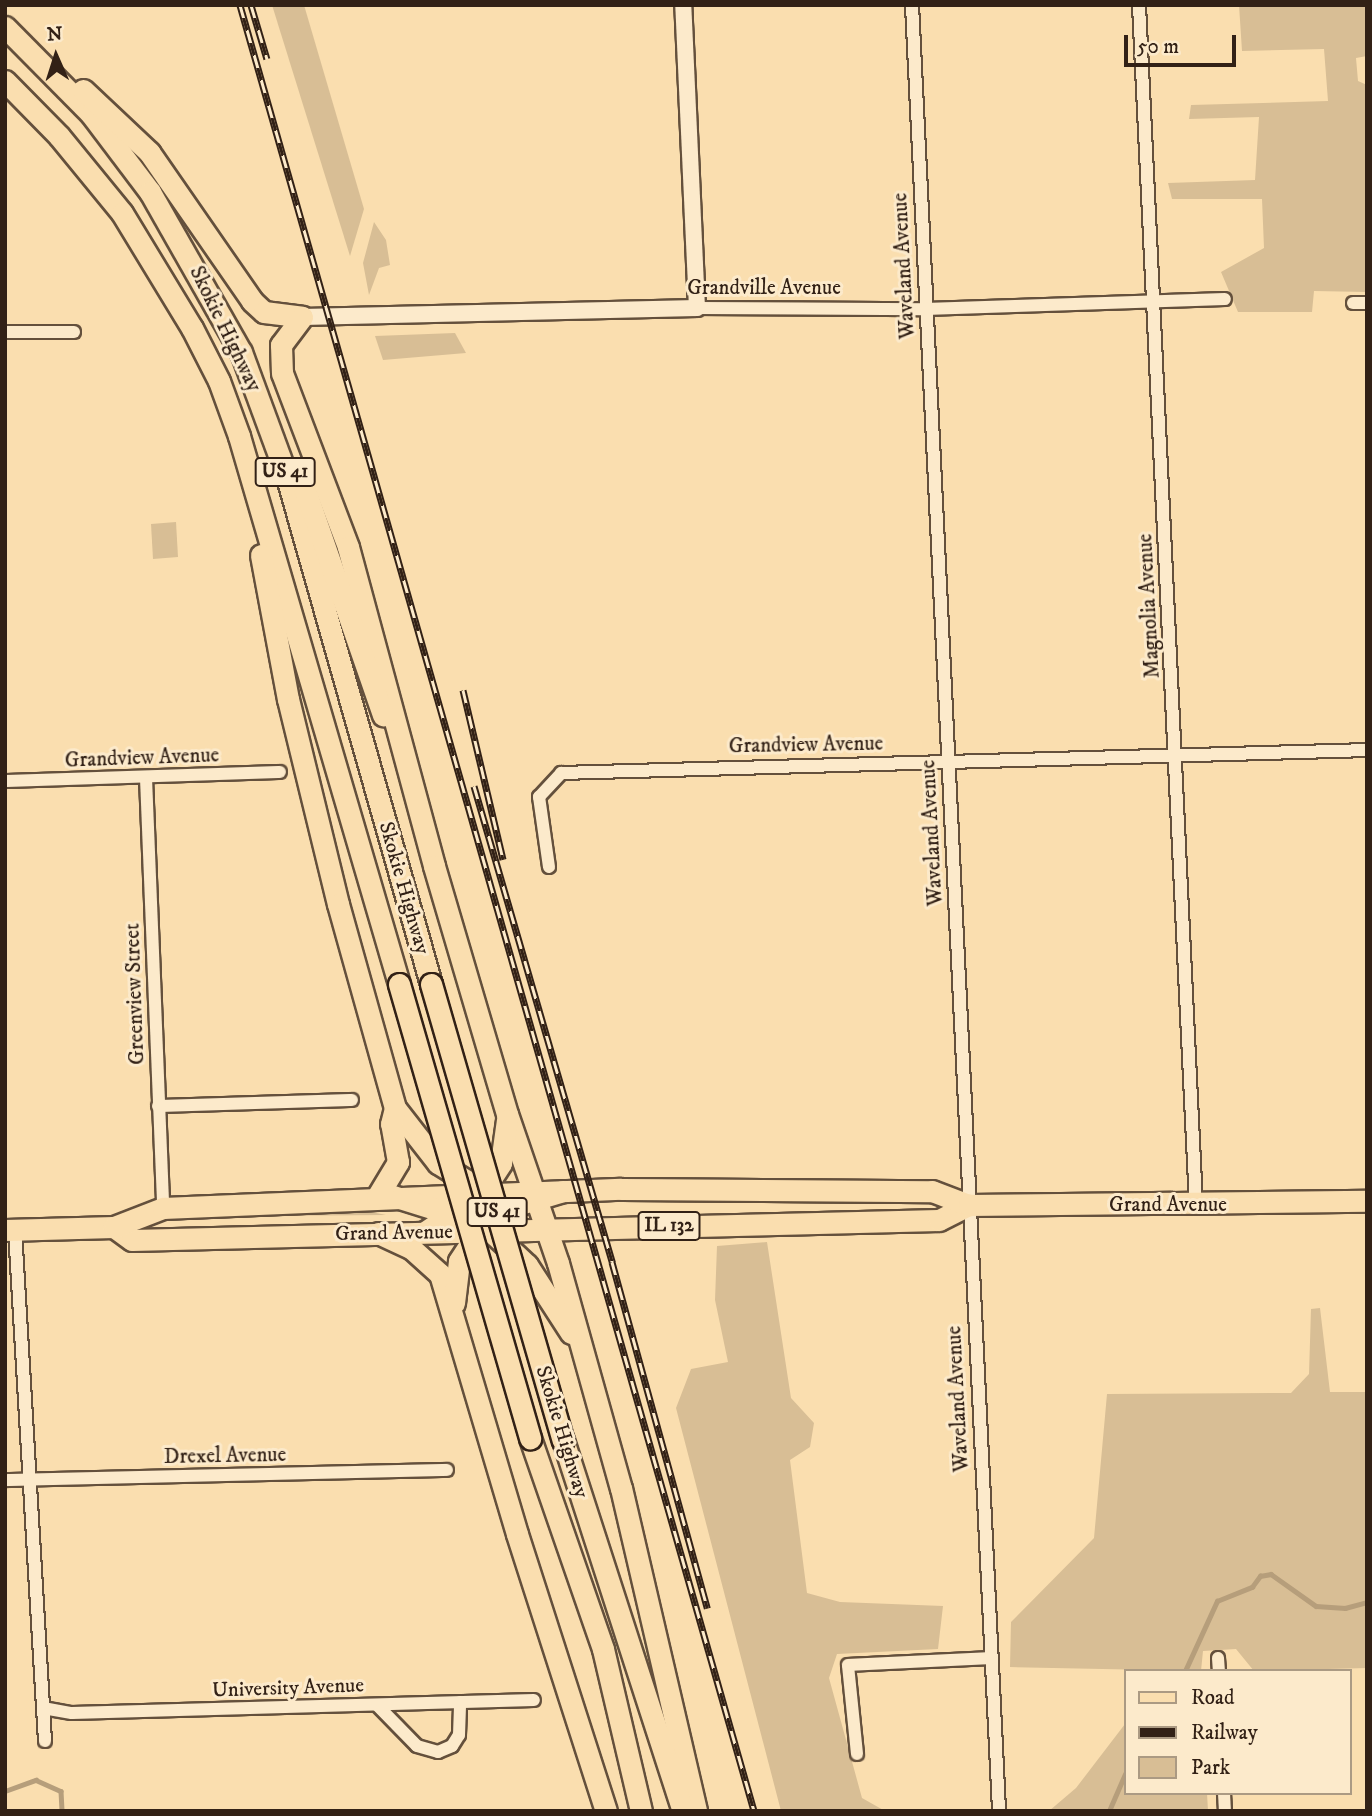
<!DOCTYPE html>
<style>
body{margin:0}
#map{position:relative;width:1372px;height:1816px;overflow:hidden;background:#fadeaf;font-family:"IM FELL DW Pica",serif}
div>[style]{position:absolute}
.green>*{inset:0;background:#d8be95}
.stream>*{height:4.5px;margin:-2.25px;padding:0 2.25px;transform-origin:2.25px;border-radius:2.25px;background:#b69e7b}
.roads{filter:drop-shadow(2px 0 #64503c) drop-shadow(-2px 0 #64503c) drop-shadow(0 2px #64503c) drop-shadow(0 -2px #64503c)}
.minor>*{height:12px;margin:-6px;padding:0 6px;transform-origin:6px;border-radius:6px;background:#fceacb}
.tertiary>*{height:16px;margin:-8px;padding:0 8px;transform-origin:8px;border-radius:8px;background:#fceacb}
.primary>*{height:21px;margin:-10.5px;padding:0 10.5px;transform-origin:10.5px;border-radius:10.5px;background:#fadeaf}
.trunk>*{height:21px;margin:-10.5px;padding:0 10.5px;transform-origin:10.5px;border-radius:10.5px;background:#fadeaf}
.rail>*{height:7px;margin-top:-3.5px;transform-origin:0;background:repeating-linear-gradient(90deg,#fceacb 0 13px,#322116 0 26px);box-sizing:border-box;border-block:2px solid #322116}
.bridges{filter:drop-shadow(2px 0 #322116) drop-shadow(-2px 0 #322116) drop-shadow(0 2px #322116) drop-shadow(0 -2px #322116)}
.trunk-bridge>*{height:21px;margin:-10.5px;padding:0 10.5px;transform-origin:10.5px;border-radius:10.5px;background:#fadeaf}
span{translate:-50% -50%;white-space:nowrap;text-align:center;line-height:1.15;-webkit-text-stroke:6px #fceacb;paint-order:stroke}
.shield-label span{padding:2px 5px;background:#fceacb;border:2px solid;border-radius:5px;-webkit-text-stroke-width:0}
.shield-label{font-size:19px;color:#322116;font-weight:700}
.street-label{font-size:21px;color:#322116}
.frame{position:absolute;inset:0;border:7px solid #322116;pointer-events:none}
.legend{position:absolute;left:1124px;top:1669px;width:228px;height:126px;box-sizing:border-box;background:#fceacb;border:2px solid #ab9a83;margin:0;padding:9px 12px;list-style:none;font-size:21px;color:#322116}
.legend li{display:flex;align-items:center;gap:14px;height:35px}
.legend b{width:35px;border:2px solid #ab9a83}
.north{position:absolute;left:21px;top:21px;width:70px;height:70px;-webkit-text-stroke:5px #fceacb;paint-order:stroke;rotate:357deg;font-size:19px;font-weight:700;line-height:28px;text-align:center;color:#322116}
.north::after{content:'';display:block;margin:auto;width:24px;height:32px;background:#322116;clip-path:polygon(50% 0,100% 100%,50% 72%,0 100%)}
.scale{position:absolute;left:1124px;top:35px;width:112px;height:32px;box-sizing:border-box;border:4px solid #322116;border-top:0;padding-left:9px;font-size:21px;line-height:24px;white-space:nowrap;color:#322116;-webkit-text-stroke:5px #fceacb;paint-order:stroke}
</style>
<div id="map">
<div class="green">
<div style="clip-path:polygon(272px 5px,304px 5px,364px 209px,350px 256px)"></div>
<div style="clip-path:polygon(1239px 5px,1367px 5px,1367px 56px,1356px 58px,1358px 81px,1367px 85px,1367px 292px,1314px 291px,1312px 312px,1238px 312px,1221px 272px,1264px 248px,1262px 199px,1172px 199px,1168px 183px,1255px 180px,1259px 117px,1189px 119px,1191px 105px,1328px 101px,1324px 49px,1242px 51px)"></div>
<div style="clip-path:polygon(374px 222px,386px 240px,390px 265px,379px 268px,369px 295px,363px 263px)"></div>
<div style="clip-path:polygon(455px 333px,466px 353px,383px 360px,375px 336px)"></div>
<div style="clip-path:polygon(176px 522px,178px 557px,153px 559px,151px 524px)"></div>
<div style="clip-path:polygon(357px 1209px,386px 1215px,243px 1216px,293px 1210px)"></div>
<div style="clip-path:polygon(767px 1242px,791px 1398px,814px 1423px,810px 1447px,790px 1460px,807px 1593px,840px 1602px,943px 1606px,938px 1649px,837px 1654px,829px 1678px,862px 1798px,885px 1811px,781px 1811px,676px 1408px,691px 1369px,728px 1362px,715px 1300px,717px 1246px)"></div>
<div style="clip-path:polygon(1320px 1308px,1330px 1392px,1367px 1392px,1367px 1668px,1254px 1671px,1236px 1649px,1203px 1651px,1201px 1671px,1010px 1667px,1011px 1622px,1094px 1538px,1107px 1394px,1291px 1393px,1309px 1374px,1311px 1309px)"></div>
<div style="clip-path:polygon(1125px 1724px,1125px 1793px,1207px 1793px,1208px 1811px,1049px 1811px,1076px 1788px)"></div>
</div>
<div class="stream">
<div style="left:1185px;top:1671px;width:77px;rotate:-65.4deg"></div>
<div style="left:1217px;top:1601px;width:38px;rotate:-22deg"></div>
<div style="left:1252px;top:1587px;width:14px;rotate:-54deg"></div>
<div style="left:1260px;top:1576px;width:11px;rotate:-10deg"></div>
<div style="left:1271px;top:1574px;width:55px;rotate:35.4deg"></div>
<div style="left:1316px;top:1606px;width:29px;rotate:4deg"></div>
<div style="left:1345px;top:1608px;width:23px;rotate:-15deg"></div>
<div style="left:5px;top:1791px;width:33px;rotate:-20deg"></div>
<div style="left:36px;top:1780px;width:27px;rotate:24deg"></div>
<div style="left:61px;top:1791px;width:20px;rotate:87deg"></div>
<div style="left:1109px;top:1811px;width:40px;rotate:-66.6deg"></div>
</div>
<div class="roads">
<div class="minor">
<div style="left:912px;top:5px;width:1808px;rotate:87.24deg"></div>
<div style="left:1139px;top:5px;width:1202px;rotate:87.28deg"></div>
<div style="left:1353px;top:303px;width:14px"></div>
<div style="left:697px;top:308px;width:228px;rotate:0.3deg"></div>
<div style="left:925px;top:309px;width:300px;rotate:-1.9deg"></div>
<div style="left:5px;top:332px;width:69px"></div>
<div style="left:146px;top:778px;width:430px;rotate:87.7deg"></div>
<div style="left:5px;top:781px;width:275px;rotate:-1.9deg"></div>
<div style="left:549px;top:867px;width:71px;rotate:-98.1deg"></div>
<div style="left:539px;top:797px;width:33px;rotate:-47deg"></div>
<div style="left:561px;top:773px;width:806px;rotate:-1.63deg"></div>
<div style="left:158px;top:1106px;width:194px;rotate:-1.8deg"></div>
<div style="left:15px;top:1230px;width:512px;rotate:86.64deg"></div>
<div style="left:5px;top:1480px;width:442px;rotate:-1.3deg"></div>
<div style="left:1218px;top:1658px;width:13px;rotate:86deg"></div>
<div style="left:377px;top:1705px;width:57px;rotate:45.7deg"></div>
<div style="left:417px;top:1746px;width:22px;rotate:16deg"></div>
<div style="left:438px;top:1752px;width:15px;rotate:-23deg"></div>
<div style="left:452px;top:1746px;width:13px;rotate:-58deg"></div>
<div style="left:459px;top:1735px;width:33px;rotate:-88deg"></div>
<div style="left:43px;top:1708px;width:29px;rotate:10deg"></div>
<div style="left:72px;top:1713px;width:462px;rotate:-1.6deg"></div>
<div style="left:857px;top:1754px;width:89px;rotate:-95.8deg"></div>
<div style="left:848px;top:1665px;width:143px;rotate:-2.8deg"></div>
<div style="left:1224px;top:1793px;width:18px;rotate:87deg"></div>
</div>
<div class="tertiary">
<div style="left:302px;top:317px;width:395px;rotate:-1.3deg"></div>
<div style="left:697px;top:308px;width:303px;rotate:-92.6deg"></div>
</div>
<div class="primary">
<div style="left:114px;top:1227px;width:22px;rotate:36deg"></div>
<div style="left:132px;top:1240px;width:807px;rotate:-1.42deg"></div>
<div style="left:939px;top:1220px;width:34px;rotate:-27deg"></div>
<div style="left:5px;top:1230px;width:109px;rotate:-1.6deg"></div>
<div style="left:114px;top:1227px;width:53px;rotate:-21.2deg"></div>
<div style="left:163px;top:1208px;width:458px;rotate:-2.4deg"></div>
<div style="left:621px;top:1189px;width:311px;rotate:0.4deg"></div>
<div style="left:932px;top:1191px;width:40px;rotate:21deg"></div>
<div style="left:969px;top:1205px;width:398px;rotate:-0.6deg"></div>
</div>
<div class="trunk">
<div style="left:5px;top:27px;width:122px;rotate:45.3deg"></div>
<div style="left:91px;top:114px;width:98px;rotate:52.9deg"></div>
<div style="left:150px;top:192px;width:184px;rotate:60.4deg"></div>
<div style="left:241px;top:352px;width:133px;rotate:69.8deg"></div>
<div style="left:287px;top:477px;width:527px;rotate:74.14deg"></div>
<div style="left:5px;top:81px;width:77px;rotate:45.5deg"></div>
<div style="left:59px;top:136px;width:99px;rotate:50.7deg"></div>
<div style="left:122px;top:213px;width:135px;rotate:58.7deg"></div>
<div style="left:192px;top:328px;width:59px;rotate:63deg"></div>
<div style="left:219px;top:381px;width:59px;rotate:70deg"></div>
<div style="left:239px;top:436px;width:571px;rotate:73.72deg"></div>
<div style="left:83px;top:90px;width:91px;rotate:43.2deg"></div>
<div style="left:149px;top:152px;width:181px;rotate:55.3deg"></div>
<div style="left:252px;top:301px;width:16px;rotate:43deg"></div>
<div style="left:264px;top:312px;width:38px;rotate:7deg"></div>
<div style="left:302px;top:317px;width:35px;rotate:127deg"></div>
<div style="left:281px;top:345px;width:28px;rotate:88deg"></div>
<div style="left:282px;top:373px;width:186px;rotate:69.2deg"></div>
<div style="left:348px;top:547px;width:330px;rotate:74.9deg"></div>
<div style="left:434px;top:866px;width:259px;rotate:73.6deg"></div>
<div style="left:507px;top:1114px;width:157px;rotate:71.1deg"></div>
<div style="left:558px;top:1263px;width:234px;rotate:74.4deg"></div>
<div style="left:621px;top:1488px;width:332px;rotate:76.9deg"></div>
<div style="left:302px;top:481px;width:248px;rotate:70.9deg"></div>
<div style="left:261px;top:555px;width:147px;rotate:79.4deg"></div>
<div style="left:288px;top:699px;width:211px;rotate:76.3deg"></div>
<div style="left:338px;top:904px;width:212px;rotate:74.4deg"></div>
<div style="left:395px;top:1108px;width:70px;rotate:52deg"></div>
<div style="left:438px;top:1163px;width:53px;rotate:31.9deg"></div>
<div style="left:393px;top:1196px;width:94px;rotate:17.3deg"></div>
<div style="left:483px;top:1224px;width:60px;rotate:43deg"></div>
<div style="left:527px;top:1265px;width:81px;rotate:57.1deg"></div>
<div style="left:377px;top:1197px;width:41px;rotate:-59deg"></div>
<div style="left:398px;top:1162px;width:39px;rotate:-100deg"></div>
<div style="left:391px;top:1124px;width:16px;rotate:-76deg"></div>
<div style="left:425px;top:1232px;width:68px;rotate:-34.2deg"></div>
<div style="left:481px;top:1194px;width:37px;rotate:-57deg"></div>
<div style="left:501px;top:1163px;width:43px;rotate:-82.1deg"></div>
<div style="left:378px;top:1233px;width:38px;rotate:25deg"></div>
<div style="left:412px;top:1249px;width:38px;rotate:42deg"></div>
<div style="left:440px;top:1274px;width:271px;rotate:73.5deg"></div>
<div style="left:517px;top:1534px;width:291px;rotate:72.2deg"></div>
<div style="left:454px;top:1303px;width:42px;rotate:-83.2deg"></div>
<div style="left:459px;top:1261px;width:44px;rotate:-57deg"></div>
<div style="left:483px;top:1224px;width:32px;rotate:-32deg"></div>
<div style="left:510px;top:1207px;width:55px;rotate:-16.8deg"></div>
<div style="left:530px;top:1438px;width:223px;rotate:70.9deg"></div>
<div style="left:603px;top:1649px;width:166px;rotate:76.8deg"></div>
<div style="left:563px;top:1440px;width:390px;rotate:72.1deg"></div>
</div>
</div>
<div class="rail">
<div style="left:240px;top:5px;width:1878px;rotate:74.11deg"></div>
<div style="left:251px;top:5px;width:56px;rotate:73.5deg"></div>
<div style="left:463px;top:690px;width:174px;rotate:76.7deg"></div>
<div style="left:474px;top:786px;width:496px;rotate:73.8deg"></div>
<div style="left:612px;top:1262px;width:359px;rotate:74.6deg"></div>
</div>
<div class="bridges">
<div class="trunk-bridge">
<div style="left:399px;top:984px;width:473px;rotate:73.9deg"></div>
<div style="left:431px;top:984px;width:475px;rotate:73.9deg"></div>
</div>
</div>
<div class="shield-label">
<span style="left:285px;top:472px">US 41</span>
<span style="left:497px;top:1212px">US 41</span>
<span style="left:669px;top:1226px">IL 132</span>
</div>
<div class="street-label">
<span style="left:904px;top:266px;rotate:-93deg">Waveland Avenue</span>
<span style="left:764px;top:288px">Grandville Avenue</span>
<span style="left:225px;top:329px;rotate:64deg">Skokie Highway</span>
<span style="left:1149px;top:606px;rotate:-93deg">Magnolia Avenue</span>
<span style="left:806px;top:745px;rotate:-1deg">Grandview Avenue</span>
<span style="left:142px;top:758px;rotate:-2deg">Grandview Avenue</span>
<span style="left:932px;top:833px;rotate:-93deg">Waveland Avenue</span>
<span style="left:404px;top:888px;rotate:74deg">Skokie Highway</span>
<span style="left:135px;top:994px;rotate:-92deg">Greenview Street</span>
<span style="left:1168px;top:1205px">Grand Avenue</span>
<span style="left:394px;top:1233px;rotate:-1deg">Grand Avenue</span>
<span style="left:958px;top:1399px;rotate:-93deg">Waveland Avenue</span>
<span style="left:562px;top:1432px;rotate:73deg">Skokie Highway</span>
<span style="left:225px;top:1456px;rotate:-1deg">Drexel Avenue</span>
<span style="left:288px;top:1688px;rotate:-2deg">University Avenue</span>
</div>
<div class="frame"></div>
<ul class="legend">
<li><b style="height:9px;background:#fadeaf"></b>Road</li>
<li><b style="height:9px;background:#322116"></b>Railway</li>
<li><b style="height:19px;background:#d8be95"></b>Park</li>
</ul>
<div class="north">N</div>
<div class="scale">50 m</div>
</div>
